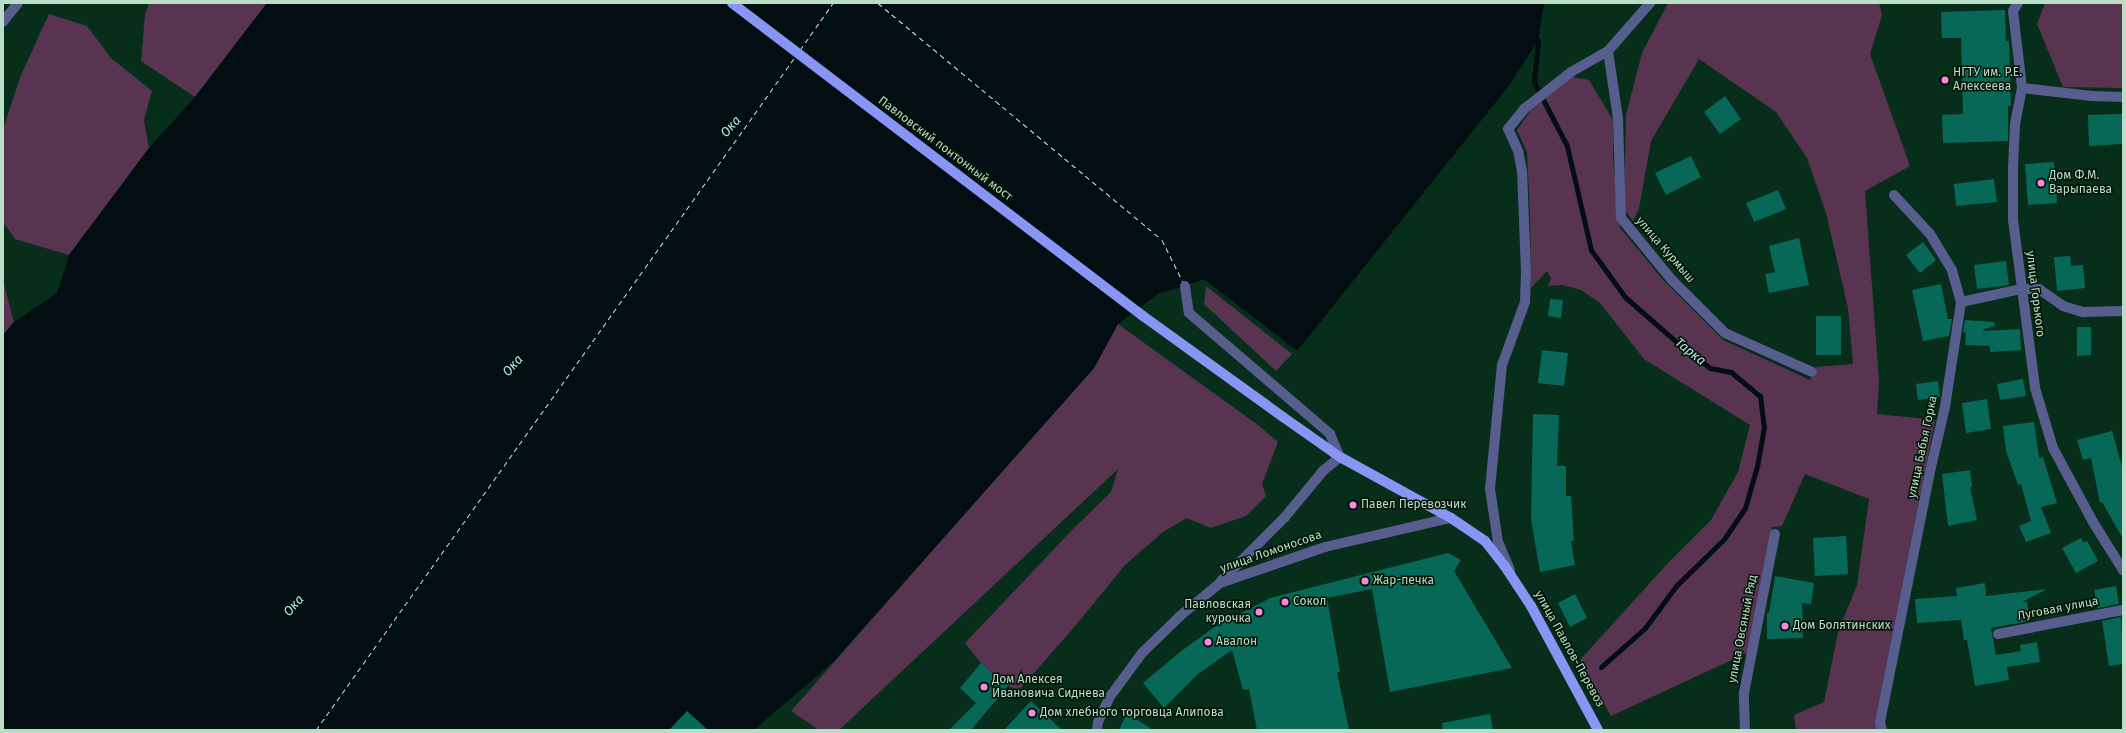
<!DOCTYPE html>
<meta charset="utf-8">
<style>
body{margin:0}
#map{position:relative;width:2126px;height:733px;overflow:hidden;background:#062e1a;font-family:"Fira Sans",sans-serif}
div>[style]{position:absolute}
.green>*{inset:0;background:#593450}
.water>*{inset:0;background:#030e12}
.stream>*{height:5px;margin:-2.5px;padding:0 2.5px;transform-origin:2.5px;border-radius:2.5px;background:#030e12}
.ferry>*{height:1px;margin-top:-0.5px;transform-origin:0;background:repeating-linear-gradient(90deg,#b8e9f6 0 5px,transparent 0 9px)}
.building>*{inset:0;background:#086857}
.minor>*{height:10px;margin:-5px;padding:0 5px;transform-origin:5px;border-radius:5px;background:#575e8d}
.major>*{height:10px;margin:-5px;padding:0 5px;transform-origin:5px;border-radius:5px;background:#8995f5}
.dots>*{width:11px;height:11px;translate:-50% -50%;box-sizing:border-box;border:2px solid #001406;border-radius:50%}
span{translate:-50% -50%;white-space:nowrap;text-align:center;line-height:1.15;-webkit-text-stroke:3px #001406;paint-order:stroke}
.poi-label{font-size:12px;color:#baddc6}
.left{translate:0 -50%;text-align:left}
.right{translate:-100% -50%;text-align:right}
.street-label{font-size:12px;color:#baddc6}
.water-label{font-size:13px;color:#b8e9f6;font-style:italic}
.frame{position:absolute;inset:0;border:4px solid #baddc6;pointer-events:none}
</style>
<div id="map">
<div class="green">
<div style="clip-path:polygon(149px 3px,267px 3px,195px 97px,141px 61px,145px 15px)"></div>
<div style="clip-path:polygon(1668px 3px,1879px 3px,1882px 15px,1870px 54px,1910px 166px,1865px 191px,1879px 381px,1877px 414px,1935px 420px,1875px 722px,1877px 730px,1796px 730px,1794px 715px,1824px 702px,1838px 632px,1857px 585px,1869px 499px,1805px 474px,1782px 526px,1772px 527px,1751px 651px,1611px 716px,1580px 660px,1668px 563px,1711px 520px,1738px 472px,1750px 425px,1644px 359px,1600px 303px,1581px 290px,1563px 285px,1548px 286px,1551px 278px,1547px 271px,1531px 288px,1530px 215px,1527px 152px,1517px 130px,1530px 111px,1572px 77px,1589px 80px,1613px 120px,1613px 160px,1620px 228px,1664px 281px,1723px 340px,1810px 380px,1816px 367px,1853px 364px,1848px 308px,1826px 213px,1807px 158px,1776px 112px,1699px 59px,1651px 141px,1639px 208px,1633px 221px,1624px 209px,1626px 115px,1642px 53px)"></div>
<div style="clip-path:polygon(2045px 3px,2123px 3px,2123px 88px,2063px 87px,2037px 24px)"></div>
<div style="clip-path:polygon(49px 14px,87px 26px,111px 58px,152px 91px,144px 120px,149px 148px,69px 255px,15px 239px,3px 222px,3px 129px,21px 75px)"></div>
<div style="clip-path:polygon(3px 280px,14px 322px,3px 335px)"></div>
<div style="clip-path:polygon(1206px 286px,1292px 354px,1276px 371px,1204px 304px)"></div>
<div style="clip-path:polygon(1118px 324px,1258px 425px,1278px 442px,1262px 484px,1266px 496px,1246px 516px,1211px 528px,1187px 518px,1163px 532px,1125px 565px,1076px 625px,1019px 690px,1008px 686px,981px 663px,965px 643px,1072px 530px,1111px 492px,1118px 469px,839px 730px,819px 730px,791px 711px,1094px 368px)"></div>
</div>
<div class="water">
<div style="clip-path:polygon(267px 3px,1544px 3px,1538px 41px,1508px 87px,1297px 351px,1204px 279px,1185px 286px,1159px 293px,1118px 324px,1094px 368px,833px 662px,754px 730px,3px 730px,3px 335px,14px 322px,57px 293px,69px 255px,149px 148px,195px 97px)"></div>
</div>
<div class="stream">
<div style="left:1534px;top:36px;width:6px;rotate:51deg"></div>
<div style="left:1538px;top:41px;width:41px;rotate:95.6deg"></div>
<div style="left:1534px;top:82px;width:72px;rotate:62.7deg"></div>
<div style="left:1567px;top:146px;width:107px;rotate:77deg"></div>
<div style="left:1591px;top:250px;width:58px;rotate:54.1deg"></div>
<div style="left:1625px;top:297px;width:74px;rotate:41.2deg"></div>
<div style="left:1681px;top:346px;width:36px;rotate:37deg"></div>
<div style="left:1710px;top:368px;width:21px;rotate:11deg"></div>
<div style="left:1731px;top:372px;width:38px;rotate:40deg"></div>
<div style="left:1760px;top:396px;width:31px;rotate:83deg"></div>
<div style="left:1764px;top:427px;width:40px;rotate:100deg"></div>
<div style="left:1757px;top:466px;width:44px;rotate:105.9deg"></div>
<div style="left:1745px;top:508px;width:37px;rotate:124deg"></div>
<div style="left:1724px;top:539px;width:67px;rotate:135.6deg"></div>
<div style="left:1676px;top:586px;width:52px;rotate:126.4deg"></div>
<div style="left:1645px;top:628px;width:59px;rotate:138.4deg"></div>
</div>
<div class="ferry">
<div style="left:878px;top:3px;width:370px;rotate:39.8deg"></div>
<div style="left:1162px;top:240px;width:47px;rotate:63.4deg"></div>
<div style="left:800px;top:50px;width:57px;rotate:-54.9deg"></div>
<div style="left:316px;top:730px;width:826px;rotate:-54.56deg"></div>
</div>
<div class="building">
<div style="clip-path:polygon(2005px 10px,2006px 41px,2009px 41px,2011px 106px,2008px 106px,2008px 141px,1943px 143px,1942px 115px,1963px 114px,1961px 38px,1942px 38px,1941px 12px)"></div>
<div style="clip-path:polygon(1725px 96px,1741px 119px,1720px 134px,1704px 112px)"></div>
<div style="clip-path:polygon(2123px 114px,2123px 144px,2089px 146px,2088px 115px)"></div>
<div style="clip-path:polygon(1691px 156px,1701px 177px,1666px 195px,1655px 173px)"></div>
<div style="clip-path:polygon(2054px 162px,2057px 203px,2028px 205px,2025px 164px)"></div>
<div style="clip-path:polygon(1994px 179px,1997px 202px,1956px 206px,1954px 184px)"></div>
<div style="clip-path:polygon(1778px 190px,1786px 209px,1754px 222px,1746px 203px)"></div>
<div style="clip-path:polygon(1799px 238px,1809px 285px,1769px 293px,1765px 274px,1775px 272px,1769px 246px)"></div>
<div style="clip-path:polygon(1923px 242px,1936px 260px,1920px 273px,1906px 255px)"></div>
<div style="clip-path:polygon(2070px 256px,2071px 266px,2083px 265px,2085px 288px,2057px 291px,2054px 257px)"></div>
<div style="clip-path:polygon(2006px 261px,2009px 285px,1977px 289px,1974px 265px)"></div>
<div style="clip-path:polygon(1941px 284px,1948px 319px,1952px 319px,1949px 336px,1923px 341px,1912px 290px)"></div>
<div style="clip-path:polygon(1550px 299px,1563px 300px,1561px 318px,1548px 316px)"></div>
<div style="clip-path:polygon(1816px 316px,1841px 316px,1841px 355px,1816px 355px)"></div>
<div style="clip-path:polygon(1965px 320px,1994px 322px,1995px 326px,1984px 329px,1983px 331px,2020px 329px,2021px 350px,1990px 352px,1990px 346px,1965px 345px,1966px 332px,1963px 333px)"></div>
<div style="clip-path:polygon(2077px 327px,2091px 327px,2091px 355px,2077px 356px)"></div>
<div style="clip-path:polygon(1542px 350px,1568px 353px,1564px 386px,1538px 383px)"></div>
<div style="clip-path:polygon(2023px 379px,2026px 396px,2000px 400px,1997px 384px)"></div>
<div style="clip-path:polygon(1938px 381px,1940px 397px,1918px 400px,1916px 384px)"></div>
<div style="clip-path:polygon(1987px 399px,1991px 429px,1966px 433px,1962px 403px)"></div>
<div style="clip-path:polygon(1533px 414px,1559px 415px,1557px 466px,1566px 466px,1566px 496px,1571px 496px,1574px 541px,1571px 541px,1575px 565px,1540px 572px,1531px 519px)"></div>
<div style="clip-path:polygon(2034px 422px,2039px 458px,2043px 457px,2057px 503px,2041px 507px,2051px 533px,2026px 542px,2019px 526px,2031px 521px,2021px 484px,2018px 485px,2006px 451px,2003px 426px)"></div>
<div style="clip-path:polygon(2112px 431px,2123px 470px,2123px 539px,2102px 502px,2100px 503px,2091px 458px,2083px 460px,2077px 440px)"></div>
<div style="clip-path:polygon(1970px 470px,1972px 487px,1970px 487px,1977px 520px,1948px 526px,1942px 474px)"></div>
<div style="clip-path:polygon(1846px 536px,1848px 574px,1815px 576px,1813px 538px)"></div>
<div style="clip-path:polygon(2081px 538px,2083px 543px,2087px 541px,2098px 561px,2076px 573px,2062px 548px)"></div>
<div style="clip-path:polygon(1448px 553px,1461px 560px,1454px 571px,1512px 668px,1390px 692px,1372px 589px,1327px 598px,1340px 672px,1337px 672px,1349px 730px,1257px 730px,1249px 689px,1243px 690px,1232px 650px,1198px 674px,1164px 708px,1143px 683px,1180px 652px,1216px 626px,1270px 598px)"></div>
<div style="clip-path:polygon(1775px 576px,1814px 583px,1811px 604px,1802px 603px,1803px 638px,1767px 639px,1767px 613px,1769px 613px)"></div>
<div style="clip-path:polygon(1985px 583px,1986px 596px,2047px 589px,2022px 602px,2027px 602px,2030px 621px,1991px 628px,1996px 655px,2021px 651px,2020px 645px,2037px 642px,2040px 662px,2007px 667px,2009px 680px,1975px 686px,1967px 640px,1964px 640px,1961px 620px,1917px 623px,1915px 599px,1957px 596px,1956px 588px)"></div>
<div style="clip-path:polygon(2116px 586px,2119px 604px,2098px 608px,2094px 590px)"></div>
<div style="clip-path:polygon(1575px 594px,1587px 618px,1570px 627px,1558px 603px)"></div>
<div style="clip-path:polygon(2121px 617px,2123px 664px,2109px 666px,2102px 621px)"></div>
<div style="clip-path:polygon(981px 663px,1008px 686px,971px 730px,949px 730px,976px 703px,960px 688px)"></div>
<div style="clip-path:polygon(1031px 701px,1062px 730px,1004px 730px)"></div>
<div style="clip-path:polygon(687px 711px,708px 730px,669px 730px)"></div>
<div style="clip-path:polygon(1127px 713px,1153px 730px,1119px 730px)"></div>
<div style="clip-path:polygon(1490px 714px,1493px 730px,1443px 730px,1442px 723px)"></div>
</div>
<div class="minor">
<div style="left:2018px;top:3px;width:9px;rotate:122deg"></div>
<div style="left:2013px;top:11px;width:78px;rotate:83.3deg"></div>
<div style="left:2022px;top:88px;width:38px;rotate:101deg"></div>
<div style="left:2015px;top:125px;width:42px;rotate:92.7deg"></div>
<div style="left:2013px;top:167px;width:53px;rotate:90deg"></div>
<div style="left:2013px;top:220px;width:169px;rotate:82.5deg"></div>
<div style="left:2035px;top:388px;width:63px;rotate:73.3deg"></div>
<div style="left:2053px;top:448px;width:84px;rotate:61.6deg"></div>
<div style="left:2093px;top:522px;width:57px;rotate:58deg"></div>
<div style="left:3px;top:22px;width:24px;rotate:-52deg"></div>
<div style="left:1608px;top:51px;width:69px;rotate:81.6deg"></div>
<div style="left:1618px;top:119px;width:99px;rotate:88.3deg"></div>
<div style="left:1621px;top:218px;width:80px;rotate:50.6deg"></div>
<div style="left:1672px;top:280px;width:75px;rotate:45deg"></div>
<div style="left:1725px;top:333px;width:95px;rotate:24.1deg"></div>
<div style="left:2022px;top:88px;width:70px;rotate:6.5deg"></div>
<div style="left:2092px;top:96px;width:31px;rotate:2deg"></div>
<div style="left:1185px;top:286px;width:27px;rotate:82deg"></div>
<div style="left:1189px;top:313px;width:186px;rotate:40.6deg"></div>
<div style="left:1330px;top:434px;width:25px;rotate:67deg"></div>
<div style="left:1340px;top:457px;width:22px;rotate:141deg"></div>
<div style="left:1323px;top:471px;width:60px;rotate:129.6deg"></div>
<div style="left:1285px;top:517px;width:91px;rotate:135deg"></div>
<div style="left:1961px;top:302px;width:61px;rotate:-12.2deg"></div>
<div style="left:2021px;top:289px;width:18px"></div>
<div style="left:2039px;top:289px;width:29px;rotate:35deg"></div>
<div style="left:2063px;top:306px;width:21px;rotate:17deg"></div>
<div style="left:2083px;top:312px;width:40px;rotate:-1.4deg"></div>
<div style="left:1510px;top:570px;width:30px;rotate:-113deg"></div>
<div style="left:1498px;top:542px;width:54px;rotate:-98.6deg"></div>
<div style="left:1490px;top:489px;width:125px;rotate:-84.5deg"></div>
<div style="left:1502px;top:365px;width:67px;rotate:-69.9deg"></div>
<div style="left:1525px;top:302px;width:29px;rotate:-88deg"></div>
<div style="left:1526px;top:273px;width:102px;rotate:-92.2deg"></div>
<div style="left:1522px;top:171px;width:20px;rotate:-101deg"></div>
<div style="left:1518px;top:151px;width:24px;rotate:-114deg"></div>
<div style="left:1508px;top:129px;width:26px;rotate:-51deg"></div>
<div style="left:1524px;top:109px;width:60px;rotate:-38.2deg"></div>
<div style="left:1571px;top:72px;width:43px;rotate:-29.6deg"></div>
<div style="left:1608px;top:51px;width:64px;rotate:-48.8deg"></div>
<div style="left:1998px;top:634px;width:127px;rotate:-10.9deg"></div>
<div style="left:1097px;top:730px;width:8px;rotate:-83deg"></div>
<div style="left:1098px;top:722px;width:26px;rotate:-65deg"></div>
<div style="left:1109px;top:698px;width:56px;rotate:-53.7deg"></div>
<div style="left:1142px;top:653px;width:53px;rotate:-44.2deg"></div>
<div style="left:1180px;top:616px;width:52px;rotate:-39.5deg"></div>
<div style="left:1220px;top:583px;width:111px;rotate:-18.9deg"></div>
<div style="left:1325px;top:547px;width:129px;rotate:-13deg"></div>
<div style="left:1745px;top:730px;width:37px;rotate:-92deg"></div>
<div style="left:1744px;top:693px;width:162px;rotate:-79deg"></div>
<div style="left:1882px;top:730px;width:8px;rotate:-104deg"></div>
<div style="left:1880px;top:722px;width:260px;rotate:-78.7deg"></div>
<div style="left:1931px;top:467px;width:62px;rotate:-76.9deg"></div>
<div style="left:1945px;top:407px;width:106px;rotate:-81.3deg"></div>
<div style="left:1961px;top:302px;width:33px;rotate:-106deg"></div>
<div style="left:1952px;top:270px;width:42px;rotate:-121.4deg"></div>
<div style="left:1930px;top:234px;width:53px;rotate:-132.7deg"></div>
</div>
<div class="major">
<div style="left:732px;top:3px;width:517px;rotate:37.29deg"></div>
<div style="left:1143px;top:316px;width:173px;rotate:35.8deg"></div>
<div style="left:1283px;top:417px;width:70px;rotate:35.1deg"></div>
<div style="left:1340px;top:457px;width:127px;rotate:28.8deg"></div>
<div style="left:1451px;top:518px;width:41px;rotate:34.1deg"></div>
<div style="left:1485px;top:541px;width:31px;rotate:52deg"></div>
<div style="left:1504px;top:565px;width:49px;rotate:56.6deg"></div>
<div style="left:1531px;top:606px;width:141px;rotate:61.6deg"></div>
</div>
<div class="dots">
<div style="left:1945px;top:80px;background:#fd86e2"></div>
<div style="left:2041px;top:183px;background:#fd86e2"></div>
<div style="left:1353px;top:505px;background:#fd86e2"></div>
<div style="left:1365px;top:581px;background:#fd86e2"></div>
<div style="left:1285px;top:602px;background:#fd86e2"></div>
<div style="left:1259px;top:612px;background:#fd86e2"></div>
<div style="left:1785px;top:626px;background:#fd86e2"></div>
<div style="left:1208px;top:642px;background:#fd86e2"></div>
<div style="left:984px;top:687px;background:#fd86e2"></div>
<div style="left:1032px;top:713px;background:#fd86e2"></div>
</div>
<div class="poi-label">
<span class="left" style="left:1953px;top:80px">НГТУ им. Р.Е.<br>Алексеева</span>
<span class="left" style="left:2049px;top:183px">Дом Ф.М.<br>Варыпаева</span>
<span class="left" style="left:1361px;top:505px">Павел Перевозчик</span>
<span class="left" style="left:1373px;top:581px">Жар-печка</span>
<span class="left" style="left:1293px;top:602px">Сокол</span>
<span class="right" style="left:1251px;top:612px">Павловская<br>курочка</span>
<span class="left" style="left:1793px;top:626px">Дом Болятинских</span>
<span class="left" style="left:1216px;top:642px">Авалон</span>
<span class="left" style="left:992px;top:687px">Дом Алексея<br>Ивановича Сиднева</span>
<span class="left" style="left:1040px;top:713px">Дом хлебного торговца Алипова</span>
</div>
<div class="street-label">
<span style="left:945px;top:149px;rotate:37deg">Павловский понтонный мост</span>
<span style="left:1665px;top:250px;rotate:49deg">улица Курмыш</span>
<span style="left:2035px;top:294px;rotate:83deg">улица Горького</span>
<span style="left:1923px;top:447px;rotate:-78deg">улица Бабья Горка</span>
<span style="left:1271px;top:552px;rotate:-19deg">улица Ломоносова</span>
<span style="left:2058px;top:609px;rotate:-11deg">Луговая улица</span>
<span style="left:1743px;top:629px;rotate:-79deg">улица Овсяный Ряд</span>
<span style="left:1569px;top:649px;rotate:61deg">улица Павлов-Перевоз</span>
</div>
<div class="water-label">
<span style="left:731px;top:127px;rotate:-48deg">Ока</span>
<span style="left:1690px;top:352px;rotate:39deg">Тарка</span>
<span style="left:513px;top:366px;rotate:-48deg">Ока</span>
<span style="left:294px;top:606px;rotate:-48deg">Ока</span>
</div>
<div class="frame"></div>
</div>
